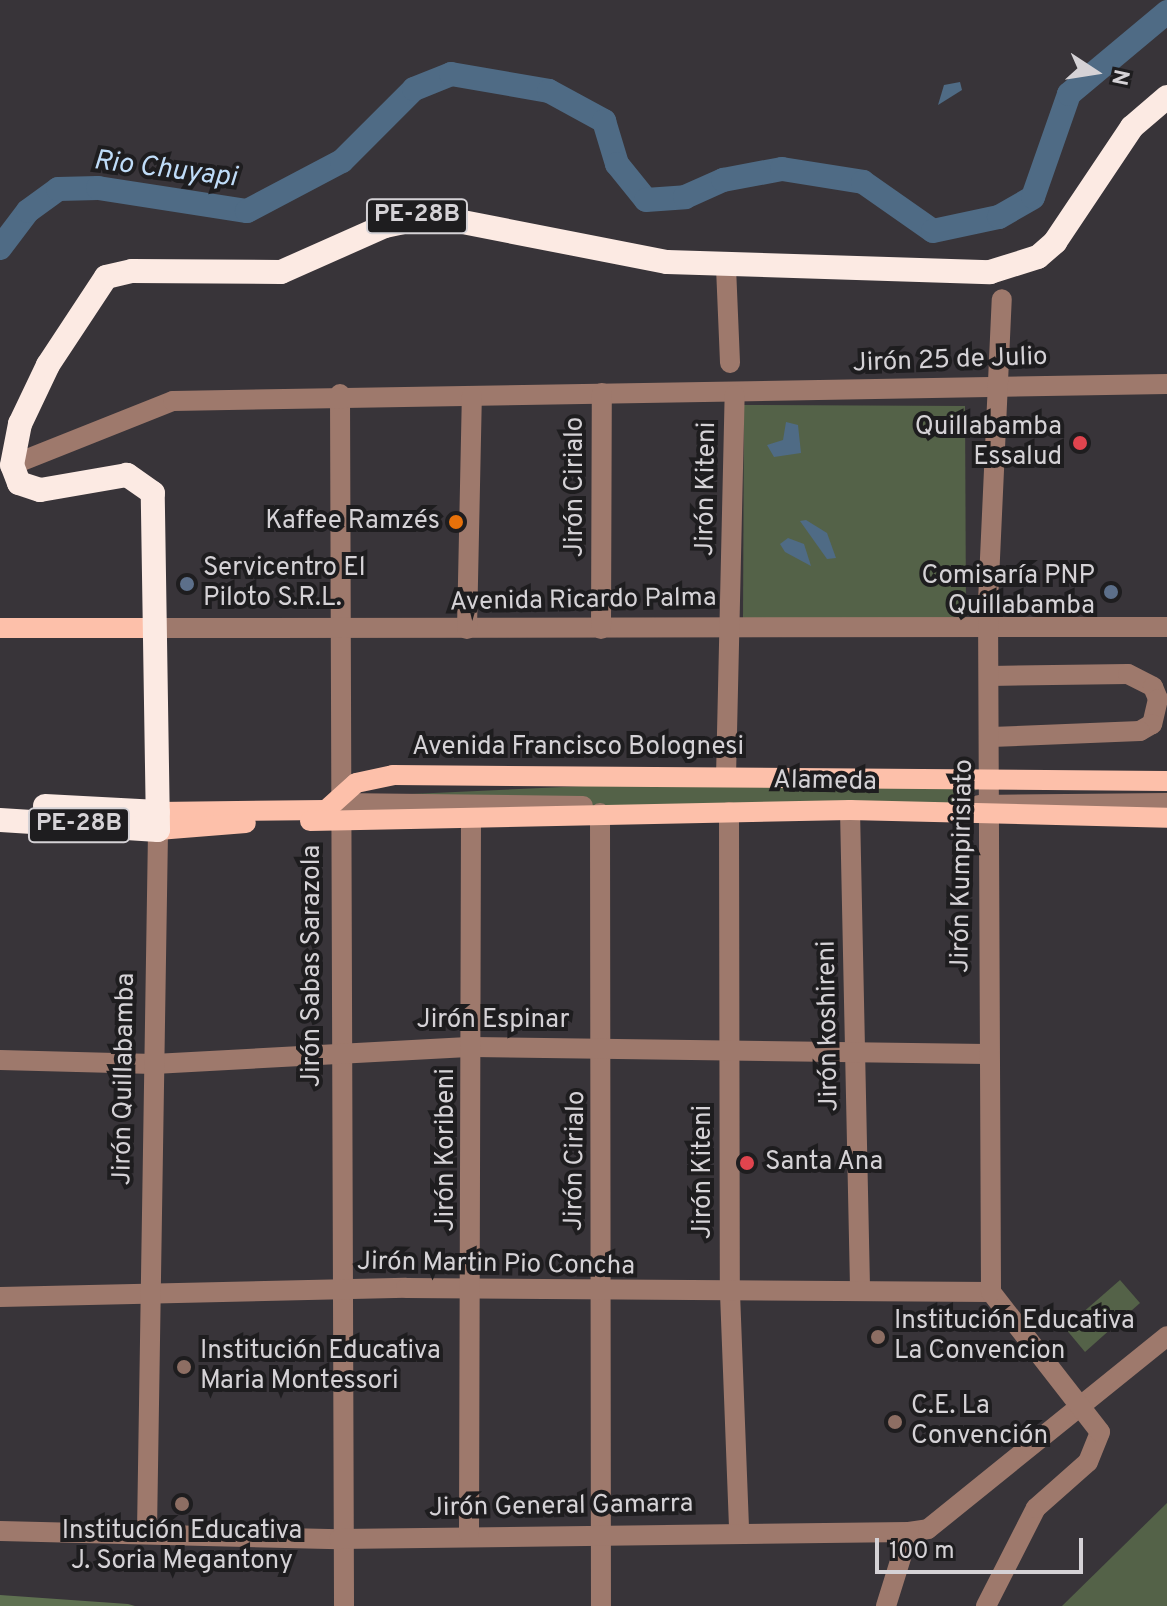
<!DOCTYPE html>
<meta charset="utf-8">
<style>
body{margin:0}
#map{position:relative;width:1167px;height:1606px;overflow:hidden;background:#383439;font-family:Overpass,sans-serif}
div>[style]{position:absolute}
.green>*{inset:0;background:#546248}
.forest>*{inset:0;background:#5f7151}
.water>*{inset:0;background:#4f6b85}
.river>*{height:24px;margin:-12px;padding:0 12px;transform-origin:12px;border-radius:12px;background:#4f6b85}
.minor>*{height:20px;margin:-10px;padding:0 10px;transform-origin:10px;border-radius:10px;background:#9e796c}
.major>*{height:20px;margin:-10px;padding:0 10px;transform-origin:10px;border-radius:10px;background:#fdc0aa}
.highway>*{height:24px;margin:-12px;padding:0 12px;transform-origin:12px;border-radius:12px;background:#fceae3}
.dots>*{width:22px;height:22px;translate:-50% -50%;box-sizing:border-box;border:4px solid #1e1d1f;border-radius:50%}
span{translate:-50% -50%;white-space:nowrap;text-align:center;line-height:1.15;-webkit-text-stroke:8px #1e1d1f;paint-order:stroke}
.shield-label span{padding:2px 6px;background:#1e1d1f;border:2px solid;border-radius:6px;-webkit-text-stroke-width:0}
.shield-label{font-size:24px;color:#d5d2d6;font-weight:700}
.street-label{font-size:26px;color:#d5d2d6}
.poi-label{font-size:26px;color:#d5d2d6}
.right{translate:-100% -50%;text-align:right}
.left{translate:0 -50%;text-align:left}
.water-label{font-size:28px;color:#bfdcf8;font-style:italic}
.north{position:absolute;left:1055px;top:32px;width:80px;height:80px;-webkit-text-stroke:6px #1e1d1f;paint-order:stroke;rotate:102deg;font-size:22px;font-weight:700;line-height:32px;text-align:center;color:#d5d2d6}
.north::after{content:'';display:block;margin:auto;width:28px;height:36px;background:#d5d2d6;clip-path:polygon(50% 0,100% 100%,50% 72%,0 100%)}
.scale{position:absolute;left:875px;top:1538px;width:208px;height:36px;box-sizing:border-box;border:4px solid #d5d2d6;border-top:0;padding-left:10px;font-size:24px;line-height:28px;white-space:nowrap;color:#d5d2d6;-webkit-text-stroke:6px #1e1d1f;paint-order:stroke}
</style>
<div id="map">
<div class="green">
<div style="clip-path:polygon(744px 405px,965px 406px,966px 617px,743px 622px)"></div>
<div style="clip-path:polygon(845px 774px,978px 789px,941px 808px,729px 812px,401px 803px,411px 794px)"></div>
<div style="clip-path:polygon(1120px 1280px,1140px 1303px,1085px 1352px,1065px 1328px)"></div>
<div style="clip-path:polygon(1167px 1503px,1167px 1606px,1062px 1606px)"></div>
</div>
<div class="forest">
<div style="clip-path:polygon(0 1595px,128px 1604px,135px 1606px,0 1606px)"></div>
</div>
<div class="water">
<div style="clip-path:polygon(960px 82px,962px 90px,938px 105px,944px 85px)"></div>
<div style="clip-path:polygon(786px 422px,798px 425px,801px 453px,774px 457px,767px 445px,783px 440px)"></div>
<div style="clip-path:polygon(806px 520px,827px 533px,836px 558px,827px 559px,800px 521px)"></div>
<div style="clip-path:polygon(788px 538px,804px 544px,811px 566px,785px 552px,780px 544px)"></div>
</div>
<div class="river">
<div style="left:0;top:248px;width:46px;rotate:-52.9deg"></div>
<div style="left:28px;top:211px;width:37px;rotate:-36deg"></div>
<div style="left:58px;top:189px;width:40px;rotate:-1.4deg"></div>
<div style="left:98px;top:188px;width:151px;rotate:8.8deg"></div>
<div style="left:247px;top:211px;width:107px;rotate:-27.8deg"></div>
<div style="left:342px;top:161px;width:102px;rotate:-45deg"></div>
<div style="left:414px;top:89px;width:40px;rotate:-22deg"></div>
<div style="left:451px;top:74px;width:99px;rotate:9.8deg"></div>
<div style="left:549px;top:91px;width:63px;rotate:28.6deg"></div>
<div style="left:604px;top:121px;width:45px;rotate:73.2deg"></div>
<div style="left:617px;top:164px;width:46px;rotate:51.1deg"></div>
<div style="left:646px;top:200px;width:39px;rotate:-4deg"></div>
<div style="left:685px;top:197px;width:42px;rotate:-24.1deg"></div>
<div style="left:723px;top:180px;width:60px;rotate:-10.6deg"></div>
<div style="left:782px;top:169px;width:82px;rotate:9.1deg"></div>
<div style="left:863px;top:182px;width:85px;rotate:35deg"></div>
<div style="left:933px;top:231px;width:67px;rotate:-12deg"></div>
<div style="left:999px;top:217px;width:39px;rotate:-30deg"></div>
<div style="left:1033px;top:197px;width:109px;rotate:-70.7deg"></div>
<div style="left:1069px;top:94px;width:128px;rotate:-39.9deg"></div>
</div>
<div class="minor">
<div style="left:726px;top:267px;width:96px;rotate:87.6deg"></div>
<div style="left:340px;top:394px;width:1212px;rotate:89.81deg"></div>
<div style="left:12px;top:465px;width:173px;rotate:-21.7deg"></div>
<div style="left:173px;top:401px;width:994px;rotate:-0.98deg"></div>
<div style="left:154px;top:628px;width:1013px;rotate:-0.06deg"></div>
<div style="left:467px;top:629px;width:233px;rotate:-88.8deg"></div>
<div style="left:601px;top:629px;width:236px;rotate:-89.8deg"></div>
<div style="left:989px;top:676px;width:139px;rotate:-0.8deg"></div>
<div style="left:1128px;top:674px;width:28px;rotate:27deg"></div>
<div style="left:1153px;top:687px;width:13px;rotate:67deg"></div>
<div style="left:1158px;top:699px;width:26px;rotate:103deg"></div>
<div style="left:1152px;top:724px;width:14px;rotate:150deg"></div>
<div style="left:1140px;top:731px;width:149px;rotate:177.7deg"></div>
<div style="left:726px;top:777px;width:382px;rotate:-88.7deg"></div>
<div style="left:339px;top:803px;width:244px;rotate:0.7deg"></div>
<div style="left:979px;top:805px;width:188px;rotate:-0.6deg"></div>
<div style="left:850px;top:810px;width:479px;rotate:88.8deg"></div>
<div style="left:729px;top:812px;width:481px;rotate:89.9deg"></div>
<div style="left:730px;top:1293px;width:239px;rotate:87.8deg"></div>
<div style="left:600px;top:813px;width:793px;rotate:89.93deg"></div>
<div style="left:0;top:1060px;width:154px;rotate:1.5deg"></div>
<div style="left:154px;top:1064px;width:319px;rotate:-3.1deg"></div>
<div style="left:473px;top:1047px;width:514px;rotate:0.78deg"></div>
<div style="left:0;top:1297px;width:406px;rotate:-1.3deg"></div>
<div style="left:406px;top:1288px;width:585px;rotate:0.39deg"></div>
<div style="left:0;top:1531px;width:339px;rotate:1.4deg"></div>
<div style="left:339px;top:1539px;width:570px;rotate:-0.7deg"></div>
<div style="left:909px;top:1532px;width:19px;rotate:-9deg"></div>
<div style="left:928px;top:1529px;width:307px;rotate:-38.9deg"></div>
<div style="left:147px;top:1532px;width:702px;rotate:-89.1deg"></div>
<div style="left:469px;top:1533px;width:719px;rotate:-89.84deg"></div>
<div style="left:886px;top:1606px;width:77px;rotate:-72.7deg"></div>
<div style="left:986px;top:1606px;width:110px;rotate:-63deg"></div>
<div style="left:1036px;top:1508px;width:69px;rotate:-41.5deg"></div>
<div style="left:1088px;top:1462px;width:32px;rotate:-68deg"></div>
<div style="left:1100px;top:1432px;width:177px;rotate:-127.9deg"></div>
<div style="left:991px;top:1292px;width:690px;rotate:-90.25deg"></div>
<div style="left:988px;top:602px;width:303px;rotate:-87.4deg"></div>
</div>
<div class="major">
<div style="left:0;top:628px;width:154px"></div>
<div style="left:158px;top:812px;width:168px;rotate:-0.7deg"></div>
<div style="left:326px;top:810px;width:40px;rotate:-42deg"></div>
<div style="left:356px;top:783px;width:38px;rotate:-12deg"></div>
<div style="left:393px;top:775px;width:774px;rotate:0.44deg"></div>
<div style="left:310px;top:821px;width:540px;rotate:-1.17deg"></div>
<div style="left:850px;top:810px;width:317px;rotate:1.4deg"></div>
<div style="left:158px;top:830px;width:88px;rotate:-4.5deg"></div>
</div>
<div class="highway">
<div style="left:45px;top:806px;width:113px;rotate:3deg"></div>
<div style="left:0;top:820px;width:158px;rotate:3.6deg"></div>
<div style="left:158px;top:830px;width:337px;rotate:-90.9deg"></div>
<div style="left:153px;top:493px;width:32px;rotate:-145deg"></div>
<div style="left:127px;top:475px;width:88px;rotate:170.2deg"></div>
<div style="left:40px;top:490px;width:22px;rotate:-162deg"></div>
<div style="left:19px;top:483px;width:19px;rotate:-111deg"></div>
<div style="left:12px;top:465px;width:42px;rotate:-79deg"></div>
<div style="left:20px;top:424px;width:65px;rotate:-64.6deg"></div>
<div style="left:48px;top:365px;width:105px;rotate:-56.6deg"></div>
<div style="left:106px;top:277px;width:27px;rotate:-13deg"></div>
<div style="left:132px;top:271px;width:149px;rotate:0.4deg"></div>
<div style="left:281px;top:272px;width:114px;rotate:-23.9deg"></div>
<div style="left:385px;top:226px;width:48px;rotate:-12deg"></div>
<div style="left:432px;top:216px;width:239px;rotate:11.1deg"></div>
<div style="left:667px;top:262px;width:323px;rotate:1.8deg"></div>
<div style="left:990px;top:272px;width:50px;rotate:-17.4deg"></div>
<div style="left:1038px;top:257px;width:23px;rotate:-41deg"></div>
<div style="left:1055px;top:242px;width:138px;rotate:-56.2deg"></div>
<div style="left:1132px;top:127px;width:46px;rotate:-40.6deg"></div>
</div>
<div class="dots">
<div style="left:1080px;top:443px;background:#e0444e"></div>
<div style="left:456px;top:522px;background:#e8710a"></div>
<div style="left:187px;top:584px;background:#5c6f8a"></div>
<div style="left:1111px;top:592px;background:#5c6f8a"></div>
<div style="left:747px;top:1163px;background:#e0444e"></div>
<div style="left:878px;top:1337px;background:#8d6e63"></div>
<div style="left:184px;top:1367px;background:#8d6e63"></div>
<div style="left:895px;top:1422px;background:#8d6e63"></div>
<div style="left:182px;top:1504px;background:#8d6e63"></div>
</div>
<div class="shield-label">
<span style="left:417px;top:216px">PE-28B</span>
<span style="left:79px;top:825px">PE-28B</span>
</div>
<div class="street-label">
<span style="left:950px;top:361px;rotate:-2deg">Jirón 25 de Julio</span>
<span style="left:576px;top:487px;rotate:-90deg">Jirón Cirialo</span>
<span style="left:707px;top:489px;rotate:-89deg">Jirón Kiteni</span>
<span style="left:583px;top:601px;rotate:-1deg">Avenida Ricardo Palma</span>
<span style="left:578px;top:748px">Avenida Francisco Bolognesi</span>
<span style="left:825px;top:782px;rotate:1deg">Alameda</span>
<span style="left:963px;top:866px;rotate:-89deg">Jirón Kumpirisiato</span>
<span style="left:313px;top:966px;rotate:-90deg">Jirón Sabas Sarazola</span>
<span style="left:493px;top:1021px">Jirón Espinar</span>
<span style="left:829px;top:1026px;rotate:-91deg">Jirón koshireni</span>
<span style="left:125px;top:1079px;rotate:-89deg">Jirón Quillabamba</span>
<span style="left:447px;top:1150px;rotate:-90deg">Jirón Koribeni</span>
<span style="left:576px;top:1161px;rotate:-89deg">Jirón Cirialo</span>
<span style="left:704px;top:1172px;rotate:-90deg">Jirón Kiteni</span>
<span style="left:496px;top:1265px;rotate:1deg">Jirón Martin Pio Concha</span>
<span style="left:561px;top:1507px;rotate:-1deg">Jirón General Gamarra</span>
</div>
<div class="poi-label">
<span class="right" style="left:1062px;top:443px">Quillabamba<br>Essalud</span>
<span class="right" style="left:440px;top:522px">Kaffee Ramzés</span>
<span class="left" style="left:203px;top:584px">Servicentro El<br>Piloto S.R.L.</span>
<span class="right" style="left:1095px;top:592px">Comisaría PNP<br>Quillabamba</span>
<span class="left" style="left:765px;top:1163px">Santa Ana</span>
<span class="left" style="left:894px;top:1337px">Institución Educativa<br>La Convencion</span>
<span class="left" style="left:200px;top:1367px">Institución Educativa<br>Maria Montessori</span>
<span class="left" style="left:911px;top:1422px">C.E. La<br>Convención</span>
<span style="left:182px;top:1547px">Institución Educativa<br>J. Soria Megantony</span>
</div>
<div class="water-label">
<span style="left:165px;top:170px;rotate:7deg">Rio Chuyapi</span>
</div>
<div class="north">N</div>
<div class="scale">100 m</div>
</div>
